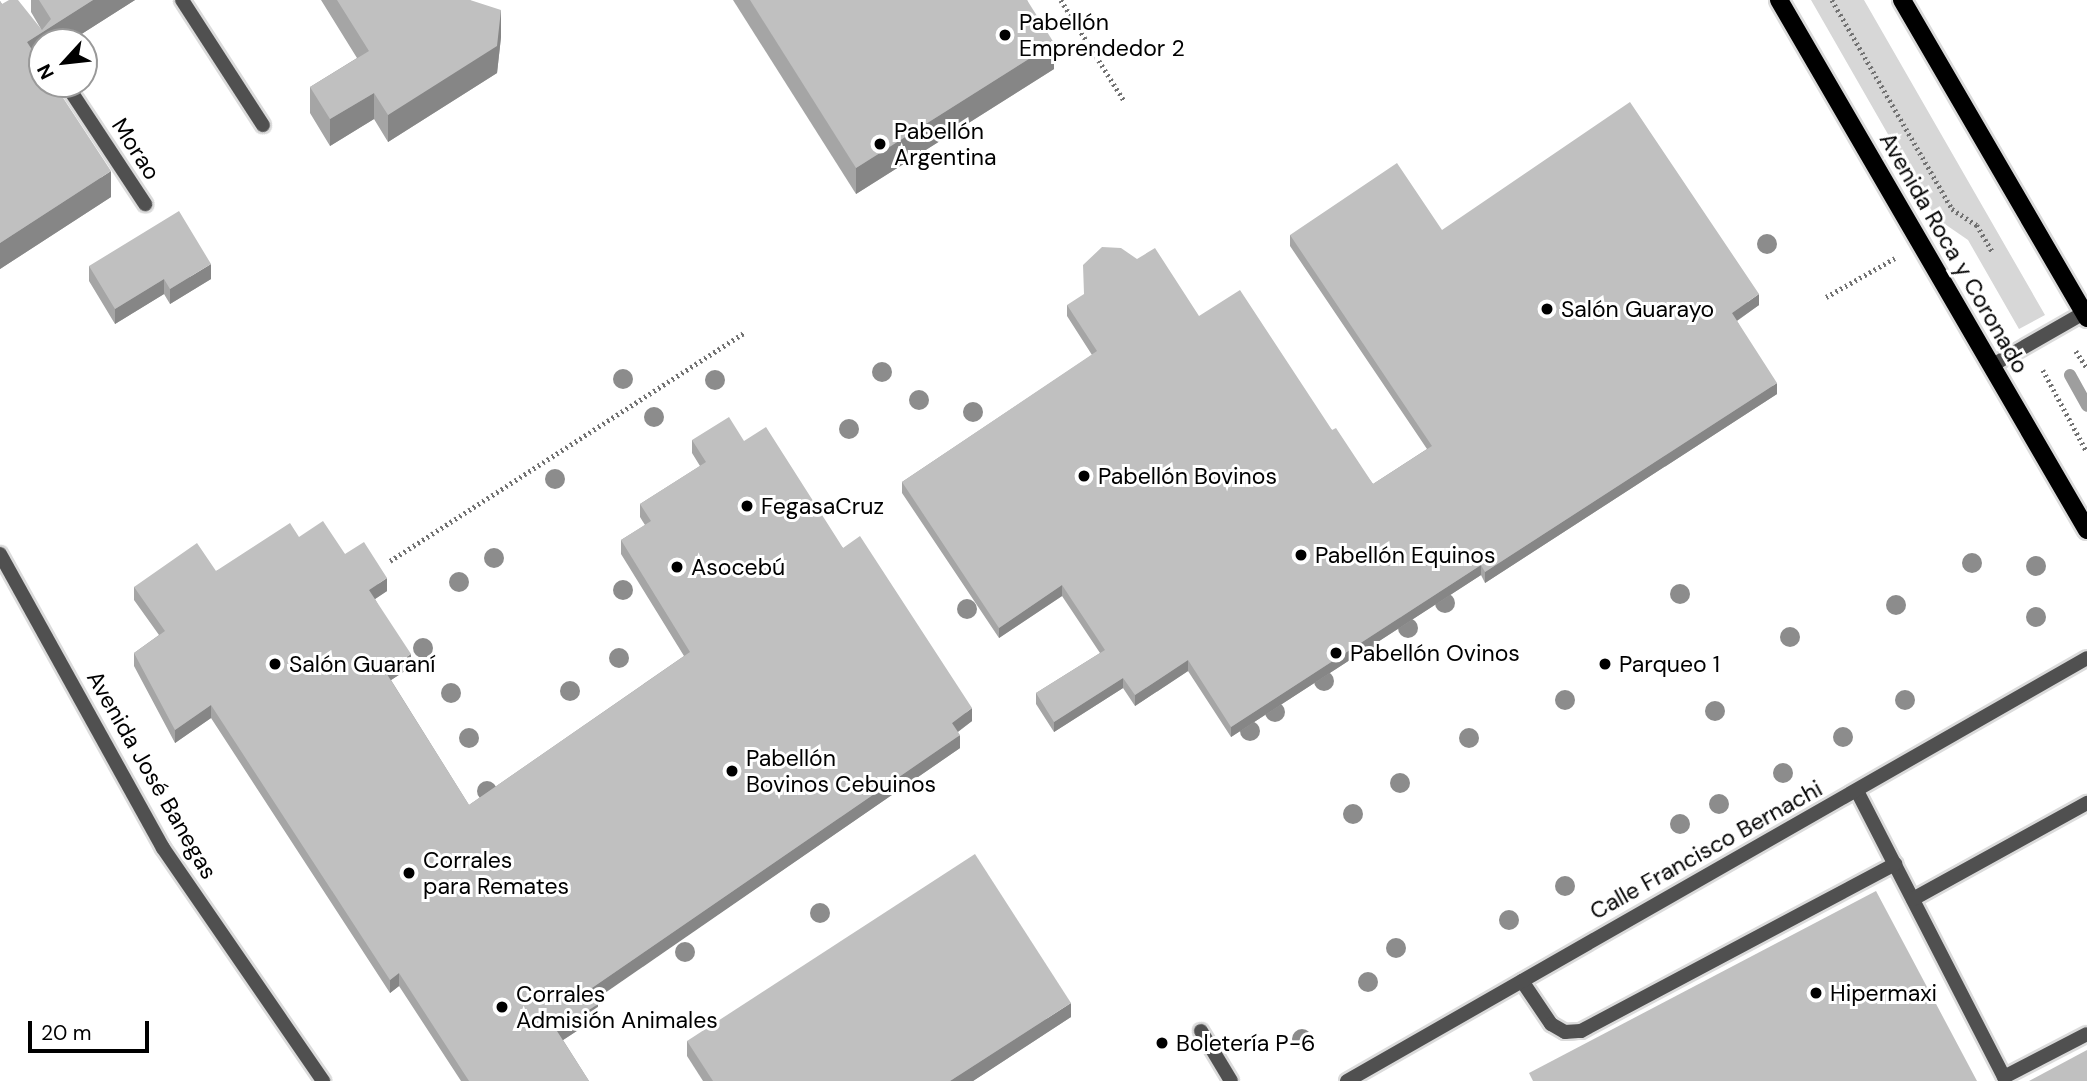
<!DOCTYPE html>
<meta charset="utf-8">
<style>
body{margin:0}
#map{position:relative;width:2087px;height:1081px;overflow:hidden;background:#fff;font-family:"DM Sans",sans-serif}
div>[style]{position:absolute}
.green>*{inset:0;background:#d7d7d7}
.stream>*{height:12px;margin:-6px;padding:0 6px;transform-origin:6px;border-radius:6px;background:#9e9e9e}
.path>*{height:4.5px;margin-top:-2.25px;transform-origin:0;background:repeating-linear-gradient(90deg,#727272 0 2px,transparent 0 5.5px)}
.roads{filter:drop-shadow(2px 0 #dbdbdb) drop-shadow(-2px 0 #dbdbdb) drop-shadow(0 2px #dbdbdb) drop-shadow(0 -2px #dbdbdb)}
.service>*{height:14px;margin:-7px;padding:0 7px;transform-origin:7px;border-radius:7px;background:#505050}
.minor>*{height:14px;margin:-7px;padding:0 7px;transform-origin:7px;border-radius:7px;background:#505050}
.primary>*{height:18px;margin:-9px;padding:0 9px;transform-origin:9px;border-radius:9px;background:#000}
.trees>*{width:20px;height:20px;margin:-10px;border-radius:50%;background:#8c8c8c}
.wall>*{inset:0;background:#a5a5a5}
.shaded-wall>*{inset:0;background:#868686}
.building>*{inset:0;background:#c0c0c0}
.dots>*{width:19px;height:19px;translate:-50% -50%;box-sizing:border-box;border:4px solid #fff;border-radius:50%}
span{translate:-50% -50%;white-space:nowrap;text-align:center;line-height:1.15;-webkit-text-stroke:6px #fff;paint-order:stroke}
.poi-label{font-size:23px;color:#000}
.left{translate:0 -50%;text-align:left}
.street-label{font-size:23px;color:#000}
.north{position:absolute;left:28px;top:28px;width:70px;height:70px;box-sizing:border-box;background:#fff;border:2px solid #999;border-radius:50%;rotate:243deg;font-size:19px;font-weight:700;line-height:28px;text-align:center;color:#000}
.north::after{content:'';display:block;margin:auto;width:24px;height:32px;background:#000;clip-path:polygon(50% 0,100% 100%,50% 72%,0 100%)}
.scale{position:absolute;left:28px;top:1021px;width:121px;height:32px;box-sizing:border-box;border:4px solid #000;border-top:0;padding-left:9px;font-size:21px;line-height:24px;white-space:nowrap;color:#000;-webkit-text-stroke:5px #fff;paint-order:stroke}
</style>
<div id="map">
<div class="green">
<div style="clip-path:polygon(1811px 0,1864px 0,2045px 315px,2019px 329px,1968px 240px,1936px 218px)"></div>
</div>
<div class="stream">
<div style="left:2070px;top:375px;width:35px;rotate:61deg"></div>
</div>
<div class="path">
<div style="left:1061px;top:0;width:120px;rotate:57.9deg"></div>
<div style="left:1832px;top:0;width:241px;rotate:60.1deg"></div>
<div style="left:1952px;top:209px;width:30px;rotate:33deg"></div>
<div style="left:1977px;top:225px;width:32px;rotate:60deg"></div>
<div style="left:1826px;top:297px;width:79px;rotate:-29.5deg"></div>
<div style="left:2076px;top:351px;width:20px;rotate:57deg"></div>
<div style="left:2043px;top:370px;width:93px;rotate:61.8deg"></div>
<div style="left:390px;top:561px;width:422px;rotate:-32.8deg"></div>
</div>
<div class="roads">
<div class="service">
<div style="left:182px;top:0;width:149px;rotate:57.1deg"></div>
<div style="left:66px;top:84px;width:144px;rotate:56.6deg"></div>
<div style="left:1857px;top:791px;width:322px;rotate:62.8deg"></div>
<div style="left:2004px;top:1077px;width:93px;rotate:-27.4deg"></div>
<div style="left:1913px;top:899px;width:199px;rotate:-28.9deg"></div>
<div style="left:1522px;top:981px;width:52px;rotate:56deg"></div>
<div style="left:1551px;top:1024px;width:16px;rotate:30deg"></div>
<div style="left:1565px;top:1032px;width:16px;rotate:-4deg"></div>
<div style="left:1581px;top:1031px;width:356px;rotate:-28deg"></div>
<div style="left:1201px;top:1031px;width:58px;rotate:59deg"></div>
</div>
<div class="minor">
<div style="left:1991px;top:366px;width:111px;rotate:-29.8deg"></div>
<div style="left:0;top:554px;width:336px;rotate:61deg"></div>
<div style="left:163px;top:848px;width:283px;rotate:55.5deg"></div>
<div style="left:1347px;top:1081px;width:852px;rotate:-29.75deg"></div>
</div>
<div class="primary">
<div style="left:1779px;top:0;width:613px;rotate:59.84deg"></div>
<div style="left:1902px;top:0;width:368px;rotate:59.8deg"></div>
</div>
</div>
<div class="trees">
<div style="left:1767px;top:244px"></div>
<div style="left:882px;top:372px"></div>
<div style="left:623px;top:379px"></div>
<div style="left:715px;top:380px"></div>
<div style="left:919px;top:400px"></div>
<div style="left:973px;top:412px"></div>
<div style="left:654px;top:417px"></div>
<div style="left:849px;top:429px"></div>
<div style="left:555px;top:479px"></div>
<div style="left:494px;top:558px"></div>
<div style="left:1972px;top:563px"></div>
<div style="left:2036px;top:566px"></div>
<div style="left:459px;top:582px"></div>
<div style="left:623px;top:590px"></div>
<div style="left:1680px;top:594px"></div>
<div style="left:1445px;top:603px"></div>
<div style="left:1896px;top:605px"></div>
<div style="left:967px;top:609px"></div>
<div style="left:2036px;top:617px"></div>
<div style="left:1408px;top:628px"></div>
<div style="left:1790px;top:637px"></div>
<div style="left:423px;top:648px"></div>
<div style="left:1370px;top:653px"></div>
<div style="left:619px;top:658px"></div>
<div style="left:1324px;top:681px"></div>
<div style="left:570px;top:691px"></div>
<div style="left:451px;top:693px"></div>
<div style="left:1565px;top:700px"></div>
<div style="left:1905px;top:700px"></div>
<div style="left:1715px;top:711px"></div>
<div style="left:1275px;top:712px"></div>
<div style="left:1250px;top:731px"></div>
<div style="left:1843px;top:737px"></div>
<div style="left:469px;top:738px"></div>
<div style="left:1469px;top:738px"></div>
<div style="left:1783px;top:773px"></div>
<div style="left:1400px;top:783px"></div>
<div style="left:487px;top:791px"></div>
<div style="left:1719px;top:804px"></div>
<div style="left:1353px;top:814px"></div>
<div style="left:1680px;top:824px"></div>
<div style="left:1565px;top:886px"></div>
<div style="left:820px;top:913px"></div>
<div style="left:1509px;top:920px"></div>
<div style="left:1396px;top:948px"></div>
<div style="left:685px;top:952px"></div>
<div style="left:1368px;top:982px"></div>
<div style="left:1302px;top:1039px"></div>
</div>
<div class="wall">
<div style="clip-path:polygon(31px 0,135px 0,39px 61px,111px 197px,0 269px,0 1px,2px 4px,41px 29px,31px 12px)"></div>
<div style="clip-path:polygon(321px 0,470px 0,501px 37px,497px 73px,388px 142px,374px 119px,330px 146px,310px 113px,310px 87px,357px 58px)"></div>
<div style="clip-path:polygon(733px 0,1027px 0,1054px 69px,856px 194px)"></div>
<div style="clip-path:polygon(1442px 230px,1759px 305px,1737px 321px,1777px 394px,1485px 583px,1481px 575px,1231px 737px,1188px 671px,1135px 706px,1123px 688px,1054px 732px,1036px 704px,1036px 693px,1100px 653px,1062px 596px,999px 638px,902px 493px,902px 482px,1092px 355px,1067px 316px,1067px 305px,1199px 316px,1332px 430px,1373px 484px,1427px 449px,1290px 246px,1290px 235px)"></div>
<div style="clip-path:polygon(89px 266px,211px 279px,170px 304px,164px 294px,115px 324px,89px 281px)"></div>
<div style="clip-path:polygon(692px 440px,744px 441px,843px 548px,972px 721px,958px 732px,960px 748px,595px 999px,598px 1017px,563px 1040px,589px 1081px,461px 1081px,399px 986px,390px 993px,211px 718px,175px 743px,134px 666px,134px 653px,159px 635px,134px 600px,134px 587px,216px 571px,299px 537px,345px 554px,387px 591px,375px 599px,411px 667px,391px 680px,469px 805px,684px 656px,621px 554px,621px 540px,645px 525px,640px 517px,640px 504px,700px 466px,692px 453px)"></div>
<div style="clip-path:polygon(1071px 1017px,973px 1081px,703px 1081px,687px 1056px,687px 1041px)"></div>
</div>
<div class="shaded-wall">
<div style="clip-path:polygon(93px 0,135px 0,69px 42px,42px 42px,42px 59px,27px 69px,27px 42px)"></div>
<div style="clip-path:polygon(501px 10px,501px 37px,497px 73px,388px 142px,388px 115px)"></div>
<div style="clip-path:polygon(1054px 43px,1054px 69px,856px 194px,856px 168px)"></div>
<div style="clip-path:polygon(374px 93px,374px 119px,330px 146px,330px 119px)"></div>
<div style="clip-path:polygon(111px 171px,111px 197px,0 269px,0 243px)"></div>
<div style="clip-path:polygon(211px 264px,211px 279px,170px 304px,170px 289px)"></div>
<div style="clip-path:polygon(164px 279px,164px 294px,115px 324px,115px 309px)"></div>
<div style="clip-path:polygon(1759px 294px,1759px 305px,1732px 324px,1732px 313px)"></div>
<div style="clip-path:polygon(1777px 383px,1777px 394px,1485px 583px,1485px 572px)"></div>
<div style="clip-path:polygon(1481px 565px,1481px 575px,1231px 737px,1231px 727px)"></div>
<div style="clip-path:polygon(387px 578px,387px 591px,369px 603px,369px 590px)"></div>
<div style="clip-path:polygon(1062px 585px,1062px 596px,999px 638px,999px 628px)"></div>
<div style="clip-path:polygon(411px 654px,411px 667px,385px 684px,385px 671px)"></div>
<div style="clip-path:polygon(1188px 660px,1188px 671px,1135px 706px,1135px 695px)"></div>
<div style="clip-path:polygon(1123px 678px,1123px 688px,1054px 732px,1054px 722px)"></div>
<div style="clip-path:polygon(211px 705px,211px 718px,175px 743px,175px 730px)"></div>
<div style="clip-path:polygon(972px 708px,972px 721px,952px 736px,952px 723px)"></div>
<div style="clip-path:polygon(960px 735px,960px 748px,589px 1004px,589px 990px)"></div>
<div style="clip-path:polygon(399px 973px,399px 986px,390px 993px,390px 980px)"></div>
<div style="clip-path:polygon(1071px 1003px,1071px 1017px,973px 1081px,950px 1081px)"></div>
<div style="clip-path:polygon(598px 1004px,598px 1017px,557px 1044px,557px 1031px)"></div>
</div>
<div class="building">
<div style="clip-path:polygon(9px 0,18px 0,42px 30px,51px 19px,39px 0,93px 0,27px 42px,42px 65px,42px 84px,54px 84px,111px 171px,0 243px,0 1px,2px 4px)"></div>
<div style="clip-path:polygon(337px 0,470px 0,501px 10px,497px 46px,388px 115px,374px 93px,330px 119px,310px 87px,369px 51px)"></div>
<div style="clip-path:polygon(750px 0,1027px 0,1054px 43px,856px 168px)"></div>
<div style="clip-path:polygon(1630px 102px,1759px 294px,1732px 313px,1777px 383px,1485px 572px,1481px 565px,1231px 727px,1188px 660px,1135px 695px,1123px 678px,1054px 722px,1036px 693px,1105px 650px,1062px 585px,999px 628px,902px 482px,1097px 351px,1067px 305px,1084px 294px,1083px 265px,1102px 247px,1121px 248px,1137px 259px,1155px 248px,1199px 316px,1240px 290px,1332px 430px,1336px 428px,1373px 484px,1432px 446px,1290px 235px,1397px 163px,1442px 230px)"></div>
<div style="clip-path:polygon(179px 211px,211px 264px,170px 289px,164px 279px,115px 309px,89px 266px)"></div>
<div style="clip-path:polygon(729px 417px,744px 441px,766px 427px,843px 548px,860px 536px,972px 708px,952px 723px,960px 735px,589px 990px,598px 1004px,557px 1031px,589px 1081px,469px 1081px,399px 973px,390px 980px,211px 705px,175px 730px,134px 653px,165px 631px,134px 587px,197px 543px,216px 571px,290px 523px,299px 537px,323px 521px,345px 554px,364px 542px,387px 578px,369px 590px,411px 654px,385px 671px,469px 805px,690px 652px,621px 540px,651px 521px,640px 504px,706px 462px,692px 440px)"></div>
<div style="clip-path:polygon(975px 854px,1071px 1003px,950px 1081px,713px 1081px,687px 1041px)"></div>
<div style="clip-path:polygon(1876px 891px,1977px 1081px,1533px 1081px,1529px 1073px)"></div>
<div style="clip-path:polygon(2087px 1050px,2087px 1081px,2029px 1081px)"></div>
</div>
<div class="dots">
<div style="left:1005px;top:35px;background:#000"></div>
<div style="left:880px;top:144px;background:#000"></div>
<div style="left:1547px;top:309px;background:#000"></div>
<div style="left:1084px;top:476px;background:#000"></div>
<div style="left:747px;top:506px;background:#000"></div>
<div style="left:1301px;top:555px;background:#000"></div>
<div style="left:677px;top:567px;background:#000"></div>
<div style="left:1336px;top:653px;background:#000"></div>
<div style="left:275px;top:664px;background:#000"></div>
<div style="left:1605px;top:664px;background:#000"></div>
<div style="left:732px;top:771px;background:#000"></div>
<div style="left:409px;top:873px;background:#000"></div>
<div style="left:1816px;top:993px;background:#000"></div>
<div style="left:502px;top:1007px;background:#000"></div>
<div style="left:1162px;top:1043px;background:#000"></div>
</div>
<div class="poi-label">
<span class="left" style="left:1019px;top:35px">Pabellón<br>Emprendedor 2</span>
<span class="left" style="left:894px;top:144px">Pabellón<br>Argentina</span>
<span class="left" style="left:1561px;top:309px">Salón Guarayo</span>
<span class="left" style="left:1098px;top:476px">Pabellón Bovinos</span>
<span class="left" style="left:761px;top:506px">FegasaCruz</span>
<span class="left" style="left:1315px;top:555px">Pabellón Equinos</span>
<span class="left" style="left:691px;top:567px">Asocebú</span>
<span class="left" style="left:1350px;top:653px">Pabellón Ovinos</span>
<span class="left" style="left:289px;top:664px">Salón Guaraní</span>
<span class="left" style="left:1619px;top:664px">Parqueo 1</span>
<span class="left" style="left:746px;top:771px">Pabellón<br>Bovinos Cebuinos</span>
<span class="left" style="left:423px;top:873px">Corrales<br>para Remates</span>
<span class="left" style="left:1830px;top:993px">Hipermaxi</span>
<span class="left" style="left:516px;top:1007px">Corrales<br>Admisión Animales</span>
<span class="left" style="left:1176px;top:1043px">Boletería P-6</span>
</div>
<div class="street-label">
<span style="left:136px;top:149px;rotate:57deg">Morao</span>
<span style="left:1954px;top:253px;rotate:60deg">Avenida Roca y Coronado</span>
<span style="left:152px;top:775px;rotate:60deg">Avenida José Banegas</span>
<span style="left:1706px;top:850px;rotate:-29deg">Calle Francisco Bernachi</span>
</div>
<div class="north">N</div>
<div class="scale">20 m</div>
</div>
